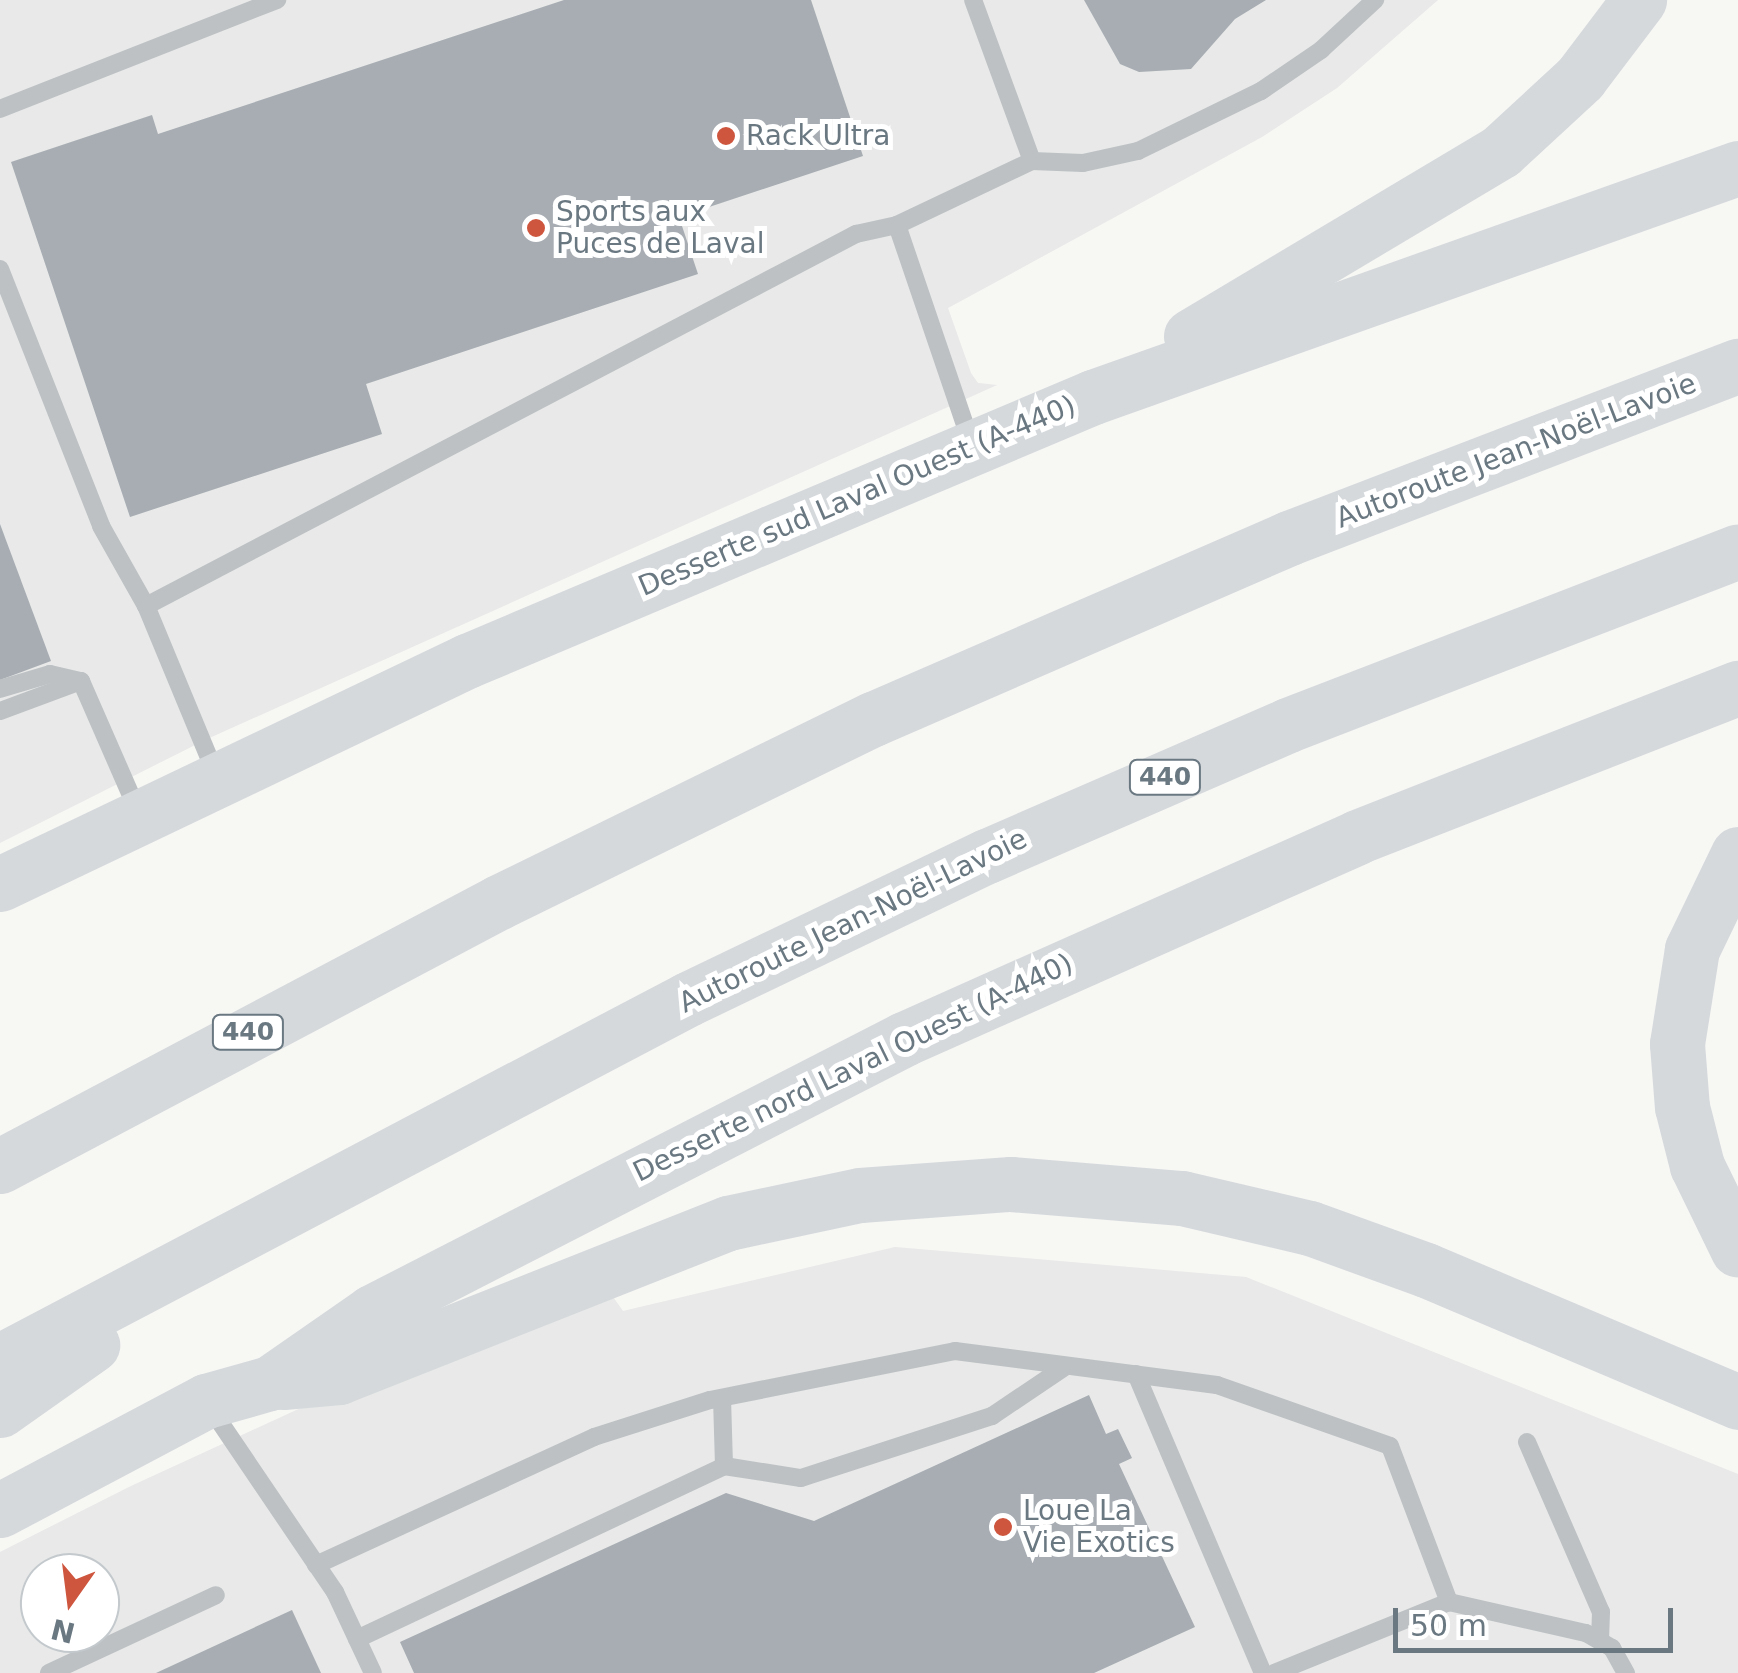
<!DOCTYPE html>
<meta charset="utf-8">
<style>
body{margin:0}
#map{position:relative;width:1738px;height:1673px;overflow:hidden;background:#f7f7f4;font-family:"DejaVu Sans",sans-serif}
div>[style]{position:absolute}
.built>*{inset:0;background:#e8e9e8}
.building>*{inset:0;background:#a7adb3}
.service>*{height:18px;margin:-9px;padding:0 9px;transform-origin:9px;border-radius:9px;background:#bdc1c4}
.primary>*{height:55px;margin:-27.5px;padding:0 27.5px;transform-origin:27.5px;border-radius:27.5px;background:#d5d9dc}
.motorway>*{height:55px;margin:-27.5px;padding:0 27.5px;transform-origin:27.5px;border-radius:27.5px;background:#d5d9dc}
.dots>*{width:28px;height:28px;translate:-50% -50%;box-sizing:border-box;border:5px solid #fff;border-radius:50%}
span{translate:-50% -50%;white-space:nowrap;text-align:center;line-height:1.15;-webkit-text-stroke:10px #fff;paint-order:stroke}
.shield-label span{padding:2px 8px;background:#fff;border:2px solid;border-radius:8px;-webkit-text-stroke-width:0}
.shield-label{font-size:25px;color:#6a7882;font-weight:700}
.poi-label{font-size:28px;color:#6a7882}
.left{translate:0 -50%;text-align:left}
.street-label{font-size:28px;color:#6a7882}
.north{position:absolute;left:20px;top:1553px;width:100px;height:100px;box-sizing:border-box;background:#fff;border:2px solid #c3c9cd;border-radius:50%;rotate:194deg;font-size:28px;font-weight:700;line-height:40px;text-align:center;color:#6a7882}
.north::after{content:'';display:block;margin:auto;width:35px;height:45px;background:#ce563e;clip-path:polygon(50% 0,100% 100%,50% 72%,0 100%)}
.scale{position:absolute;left:1393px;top:1608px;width:280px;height:45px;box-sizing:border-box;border:5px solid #6a7882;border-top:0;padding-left:12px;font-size:30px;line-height:35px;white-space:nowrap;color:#6a7882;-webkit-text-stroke:8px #fff;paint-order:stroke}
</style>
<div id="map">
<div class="built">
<div style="clip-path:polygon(0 0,1438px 0,1337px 88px,1262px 137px,948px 308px,971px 373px,978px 383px,997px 385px,207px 739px,0 843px)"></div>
<div style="clip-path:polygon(evenodd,895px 1247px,1246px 1277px,1738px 1474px,1738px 1673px,0 1673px,0 1552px,131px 1486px,342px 1389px,606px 1287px,623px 1311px,895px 1247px,40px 1573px,100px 1573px,100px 1633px,40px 1633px,40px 1573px)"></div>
</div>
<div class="building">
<div style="clip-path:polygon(564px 0,811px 0,863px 156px,679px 217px,698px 274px,366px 384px,382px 434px,130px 517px,11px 162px,152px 115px,158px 134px)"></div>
<div style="clip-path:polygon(1084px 0,1266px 0,1235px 19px,1191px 69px,1139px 72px,1120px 64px)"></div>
<div style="clip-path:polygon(0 524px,51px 661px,0 680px)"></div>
<div style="clip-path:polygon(1089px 1395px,1106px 1434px,1118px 1429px,1132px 1458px,1119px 1464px,1195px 1627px,1094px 1673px,414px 1673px,400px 1642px,726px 1493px,814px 1521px)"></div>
<div style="clip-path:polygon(292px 1610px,321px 1673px,156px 1673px)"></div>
</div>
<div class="service">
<div style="left:0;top:109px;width:298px;rotate:-21.5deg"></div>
<div style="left:1032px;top:161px;width:51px;rotate:2.2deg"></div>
<div style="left:1083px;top:163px;width:56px;rotate:-12.3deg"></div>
<div style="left:1138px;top:151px;width:137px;rotate:-26deg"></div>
<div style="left:1261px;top:91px;width:73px;rotate:-34.3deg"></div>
<div style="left:1321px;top:50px;width:74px;rotate:-42.8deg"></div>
<div style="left:897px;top:225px;width:149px;rotate:-25.4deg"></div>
<div style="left:1032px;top:161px;width:171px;rotate:-110.1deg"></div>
<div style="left:0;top:269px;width:276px;rotate:68.5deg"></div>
<div style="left:101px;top:526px;width:92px;rotate:60.6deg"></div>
<div style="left:0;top:689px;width:52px;rotate:-16.7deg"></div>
<div style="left:50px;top:674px;width:32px;rotate:13deg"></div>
<div style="left:0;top:711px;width:86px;rotate:-20.3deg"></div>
<div style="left:81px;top:681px;width:145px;rotate:66.4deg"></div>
<div style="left:217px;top:777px;width:185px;rotate:-112.5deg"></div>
<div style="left:146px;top:606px;width:802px;rotate:-27.65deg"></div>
<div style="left:856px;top:234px;width:42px;rotate:-12.4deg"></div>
<div style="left:897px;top:225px;width:229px;rotate:71.2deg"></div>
<div style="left:1136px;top:1374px;width:325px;rotate:67deg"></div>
<div style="left:722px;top:1398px;width:68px;rotate:88.3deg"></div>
<div style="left:209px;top:1406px;width:225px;rotate:55.9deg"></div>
<div style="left:335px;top:1592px;width:89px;rotate:64.9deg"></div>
<div style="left:1527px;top:1442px;width:185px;rotate:66.5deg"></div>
<div style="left:1601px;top:1612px;width:27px;rotate:92deg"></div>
<div style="left:316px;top:1565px;width:306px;rotate:-24.7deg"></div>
<div style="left:594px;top:1437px;width:122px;rotate:-17.7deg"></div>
<div style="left:710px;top:1400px;width:250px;rotate:-11.3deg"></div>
<div style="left:955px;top:1351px;width:264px;rotate:7.4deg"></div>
<div style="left:1217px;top:1385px;width:183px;rotate:19.4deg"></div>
<div style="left:1390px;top:1446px;width:167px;rotate:69.3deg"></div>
<div style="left:357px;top:1639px;width:406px;rotate:-25.2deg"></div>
<div style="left:724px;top:1466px;width:78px;rotate:8.9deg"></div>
<div style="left:801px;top:1478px;width:201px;rotate:-18deg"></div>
<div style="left:992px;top:1416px;width:89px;rotate:-34deg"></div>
<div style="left:49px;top:1673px;width:184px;rotate:-25deg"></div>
<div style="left:1274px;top:1673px;width:189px;rotate:-22.1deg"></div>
<div style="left:1449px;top:1602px;width:140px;rotate:12.8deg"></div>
<div style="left:1586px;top:1633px;width:30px;rotate:30deg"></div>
<div style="left:1612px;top:1648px;width:29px;rotate:61deg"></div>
</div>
<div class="primary">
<div style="left:1191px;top:336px;width:361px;rotate:-30.8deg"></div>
<div style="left:1501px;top:151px;width:108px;rotate:-42.7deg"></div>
<div style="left:1580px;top:78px;width:98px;rotate:-52.9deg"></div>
<div style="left:1738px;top:854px;width:106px;rotate:115.8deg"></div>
<div style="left:1692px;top:949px;width:96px;rotate:99deg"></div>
<div style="left:1677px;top:1044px;width:63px;rotate:85.5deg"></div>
<div style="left:1682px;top:1107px;width:61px;rotate:75.7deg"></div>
<div style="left:1697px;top:1166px;width:93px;rotate:64deg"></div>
<div style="left:0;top:884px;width:518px;rotate:-25.53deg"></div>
<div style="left:467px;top:661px;width:679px;rotate:-22.87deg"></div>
<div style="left:1093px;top:397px;width:684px;rotate:-19.55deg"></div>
<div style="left:283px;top:1382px;width:56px;rotate:-5.1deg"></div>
<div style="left:339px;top:1377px;width:418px;rotate:-21.6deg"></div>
<div style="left:728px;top:1223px;width:135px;rotate:-12deg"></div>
<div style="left:860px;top:1195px;width:151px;rotate:-4.2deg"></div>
<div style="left:1011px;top:1184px;width:172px;rotate:4.7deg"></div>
<div style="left:1182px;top:1198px;width:131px;rotate:13.2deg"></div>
<div style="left:1310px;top:1228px;width:123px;rotate:19.9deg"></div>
<div style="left:1426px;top:1270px;width:339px;rotate:22.9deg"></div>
<div style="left:0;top:1510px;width:233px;rotate:-27.9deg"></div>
<div style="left:206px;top:1401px;width:66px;rotate:-15.7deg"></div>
<div style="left:270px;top:1383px;width:124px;rotate:-34.8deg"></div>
<div style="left:372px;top:1312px;width:598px;rotate:-27.16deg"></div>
<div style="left:904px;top:1039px;width:496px;rotate:-24deg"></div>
<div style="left:1357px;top:837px;width:409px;rotate:-21.4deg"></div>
</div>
<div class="motorway">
<div style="left:0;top:1166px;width:565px;rotate:-27.88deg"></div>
<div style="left:499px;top:902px;width:416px;rotate:-26.1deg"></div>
<div style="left:873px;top:719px;width:454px;rotate:-23.5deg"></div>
<div style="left:1289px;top:538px;width:481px;rotate:-21deg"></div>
<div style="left:0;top:1361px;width:777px;rotate:-27.75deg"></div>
<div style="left:688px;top:999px;width:331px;rotate:-25.6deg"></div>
<div style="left:987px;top:856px;width:328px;rotate:-23.5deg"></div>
<div style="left:1288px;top:725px;width:482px;rotate:-21.1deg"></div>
<div style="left:0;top:1410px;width:113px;rotate:-35.2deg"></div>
</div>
<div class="dots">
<div style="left:726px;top:136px;background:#ce563e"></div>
<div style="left:536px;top:228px;background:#ce563e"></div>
<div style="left:1003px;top:1527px;background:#ce563e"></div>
</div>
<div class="shield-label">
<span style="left:1165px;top:777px">440</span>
<span style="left:248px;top:1032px">440</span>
</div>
<div class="poi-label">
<span class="left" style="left:746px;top:136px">Rack Ultra</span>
<span class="left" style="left:556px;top:228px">Sports aux<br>Puces de Laval</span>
<span class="left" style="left:1023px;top:1527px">Loue La<br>Vie Exotics</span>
</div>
<div class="street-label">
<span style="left:1516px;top:451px;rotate:-21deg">Autoroute Jean-Noël-Lavoie</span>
<span style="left:857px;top:496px;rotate:-23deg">Desserte sud Laval Ouest (A-440)</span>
<span style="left:853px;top:921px;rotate:-26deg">Autoroute Jean-Noël-Lavoie</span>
<span style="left:853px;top:1068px;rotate:-26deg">Desserte nord Laval Ouest (A-440)</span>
</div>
<div class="north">N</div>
<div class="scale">50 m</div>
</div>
